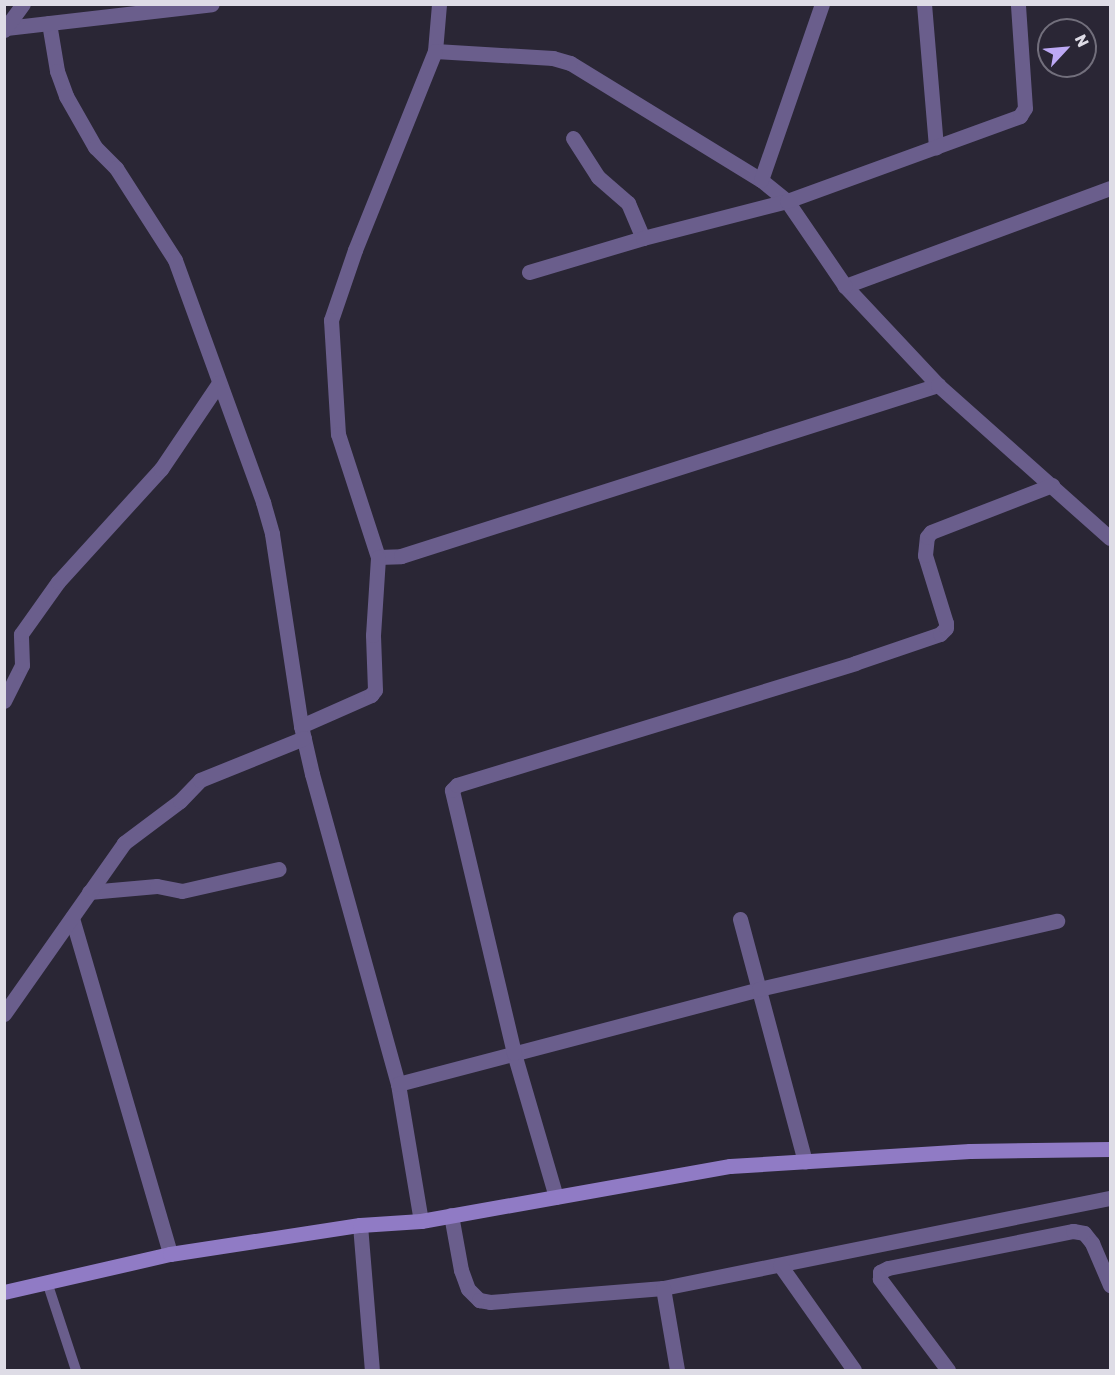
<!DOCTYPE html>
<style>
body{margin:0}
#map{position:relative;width:1115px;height:1375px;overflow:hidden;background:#2a2635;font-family:Rubik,sans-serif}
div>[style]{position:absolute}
.service>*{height:10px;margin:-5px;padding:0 5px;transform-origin:5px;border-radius:5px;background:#6a5e8c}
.minor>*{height:15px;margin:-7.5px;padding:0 7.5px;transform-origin:7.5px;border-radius:7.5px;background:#6a5e8c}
.secondary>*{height:15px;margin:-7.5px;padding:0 7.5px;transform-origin:7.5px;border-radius:7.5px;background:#907bc5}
span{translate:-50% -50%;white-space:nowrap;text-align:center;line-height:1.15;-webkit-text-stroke:4.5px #2a2635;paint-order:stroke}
.frame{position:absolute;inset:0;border:6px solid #dedce6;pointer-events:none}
.north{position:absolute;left:1037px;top:18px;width:60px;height:60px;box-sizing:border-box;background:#2a2635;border:2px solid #726f7c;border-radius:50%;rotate:64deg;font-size:16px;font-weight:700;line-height:24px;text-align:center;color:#dedce6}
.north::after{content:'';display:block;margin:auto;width:21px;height:27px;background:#bda9f5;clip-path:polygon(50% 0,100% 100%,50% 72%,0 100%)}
</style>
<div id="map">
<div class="service">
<div style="left:47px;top:1282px;width:93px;rotate:71.8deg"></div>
</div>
<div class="minor">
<div style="left:924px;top:4px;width:144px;rotate:85.2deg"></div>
<div style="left:49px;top:23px;width:49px;rotate:80.5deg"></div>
<div style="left:57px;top:71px;width:27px;rotate:70deg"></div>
<div style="left:66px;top:96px;width:59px;rotate:60.4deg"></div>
<div style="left:95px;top:147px;width:30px;rotate:45deg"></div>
<div style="left:116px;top:168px;width:109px;rotate:57.3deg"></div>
<div style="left:175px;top:260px;width:258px;rotate:70deg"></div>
<div style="left:263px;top:502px;width:33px;rotate:74deg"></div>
<div style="left:272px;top:534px;width:194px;rotate:81.4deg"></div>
<div style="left:301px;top:726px;width:49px;rotate:77.1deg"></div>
<div style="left:312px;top:774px;width:322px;rotate:74.5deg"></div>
<div style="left:398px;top:1084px;width:139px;rotate:80.5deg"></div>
<div style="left:6px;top:28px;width:207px;rotate:-6.6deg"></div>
<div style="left:4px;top:30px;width:32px;rotate:-54deg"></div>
<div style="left:435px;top:51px;width:47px;rotate:-85.1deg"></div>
<div style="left:573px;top:138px;width:46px;rotate:57.3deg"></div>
<div style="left:598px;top:177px;width:40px;rotate:41deg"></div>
<div style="left:628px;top:203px;width:38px;rotate:67deg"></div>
<div style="left:761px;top:180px;width:224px;rotate:-148.5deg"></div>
<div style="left:570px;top:63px;width:18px;rotate:-164deg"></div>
<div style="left:553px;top:58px;width:118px;rotate:-176.6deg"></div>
<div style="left:435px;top:51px;width:214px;rotate:111.9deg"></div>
<div style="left:355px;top:250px;width:74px;rotate:108.9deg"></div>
<div style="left:331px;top:320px;width:114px;rotate:86.5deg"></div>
<div style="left:338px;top:434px;width:129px;rotate:72deg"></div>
<div style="left:378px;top:557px;width:23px;rotate:-2deg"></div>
<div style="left:401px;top:556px;width:564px;rotate:-17.66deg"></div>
<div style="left:1110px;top:188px;width:283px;rotate:159.7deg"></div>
<div style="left:845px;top:286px;width:136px;rotate:46.8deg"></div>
<div style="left:938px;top:385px;width:230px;rotate:41.7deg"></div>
<div style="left:787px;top:201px;width:33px;rotate:-141deg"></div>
<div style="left:761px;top:180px;width:186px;rotate:-70.9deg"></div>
<div style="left:529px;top:272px;width:119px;rotate:-16.6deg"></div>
<div style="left:643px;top:238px;width:149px;rotate:-14.4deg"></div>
<div style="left:845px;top:286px;width:103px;rotate:-124.3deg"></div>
<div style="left:787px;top:201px;width:248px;rotate:-20deg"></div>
<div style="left:1020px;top:116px;width:9px;rotate:-58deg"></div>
<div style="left:1025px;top:108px;width:104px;rotate:-93.9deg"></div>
<div style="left:4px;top:701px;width:40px;rotate:-63.4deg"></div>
<div style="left:22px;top:665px;width:31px;rotate:-92deg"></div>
<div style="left:21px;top:634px;width:64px;rotate:-54.6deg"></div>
<div style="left:58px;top:582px;width:153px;rotate:-47.7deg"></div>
<div style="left:161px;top:469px;width:104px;rotate:-56deg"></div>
<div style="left:301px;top:726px;width:77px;rotate:-23.9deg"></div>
<div style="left:371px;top:695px;width:6px;rotate:-51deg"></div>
<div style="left:375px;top:690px;width:55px;rotate:-92.1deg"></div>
<div style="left:373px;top:635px;width:78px;rotate:-86.3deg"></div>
<div style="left:89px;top:892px;width:68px;rotate:-5deg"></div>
<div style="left:157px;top:886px;width:25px;rotate:11deg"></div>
<div style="left:182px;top:891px;width:99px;rotate:-12.8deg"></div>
<div style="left:72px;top:918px;width:350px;rotate:73.7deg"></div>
<div style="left:740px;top:919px;width:251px;rotate:75deg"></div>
<div style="left:4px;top:1014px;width:209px;rotate:-54.9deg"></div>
<div style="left:124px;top:843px;width:70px;rotate:-36.9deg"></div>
<div style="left:180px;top:801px;width:29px;rotate:-46deg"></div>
<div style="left:200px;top:780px;width:112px;rotate:-22deg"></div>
<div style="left:398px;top:1084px;width:373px;rotate:-14.7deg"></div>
<div style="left:759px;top:989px;width:306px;rotate:-12.9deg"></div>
<div style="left:556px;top:1197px;width:150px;rotate:-106.3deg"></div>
<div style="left:514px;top:1053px;width:270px;rotate:-103.3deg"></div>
<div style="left:452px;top:790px;width:7px;rotate:-45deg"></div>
<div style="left:457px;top:785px;width:416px;rotate:-17deg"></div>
<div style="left:855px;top:663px;width:90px;rotate:-18.8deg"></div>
<div style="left:940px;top:634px;width:8px;rotate:-45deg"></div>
<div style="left:946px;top:628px;width:5px;rotate:-90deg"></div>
<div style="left:946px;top:623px;width:71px;rotate:-107.2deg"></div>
<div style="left:925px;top:555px;width:18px;rotate:-84deg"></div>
<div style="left:927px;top:537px;width:6px;rotate:-51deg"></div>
<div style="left:931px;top:532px;width:130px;rotate:-21.2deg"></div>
<div style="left:451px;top:1215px;width:56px;rotate:79.7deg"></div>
<div style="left:461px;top:1270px;width:20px;rotate:70deg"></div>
<div style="left:468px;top:1289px;width:16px;rotate:45deg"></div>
<div style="left:479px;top:1300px;width:11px;rotate:10deg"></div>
<div style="left:490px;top:1302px;width:174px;rotate:-4.6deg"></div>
<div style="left:663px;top:1288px;width:456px;rotate:-11.4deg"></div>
<div style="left:360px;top:1225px;width:145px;rotate:85.3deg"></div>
<div style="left:780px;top:1265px;width:128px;rotate:54.8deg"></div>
<div style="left:663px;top:1288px;width:83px;rotate:80.3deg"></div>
<div style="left:948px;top:1370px;width:114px;rotate:-126.8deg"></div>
<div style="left:880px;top:1279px;width:7px;rotate:-90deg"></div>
<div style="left:880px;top:1272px;width:9px;rotate:-27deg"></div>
<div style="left:888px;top:1268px;width:189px;rotate:-11.3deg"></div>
<div style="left:1073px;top:1231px;width:11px;rotate:10deg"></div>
<div style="left:1084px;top:1233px;width:13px;rotate:51deg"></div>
<div style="left:1092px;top:1243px;width:46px;rotate:66.8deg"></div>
</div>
<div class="secondary">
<div style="left:4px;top:1292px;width:170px;rotate:-12.9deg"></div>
<div style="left:170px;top:1254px;width:192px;rotate:-8.7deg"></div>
<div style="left:360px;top:1225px;width:61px;rotate:-3.8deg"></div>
<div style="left:421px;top:1221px;width:314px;rotate:-10.1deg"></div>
<div style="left:730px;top:1166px;width:240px;rotate:-3.6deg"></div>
<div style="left:970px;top:1151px;width:140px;rotate:-0.8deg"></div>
</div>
<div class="frame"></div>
<div class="north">N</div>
</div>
